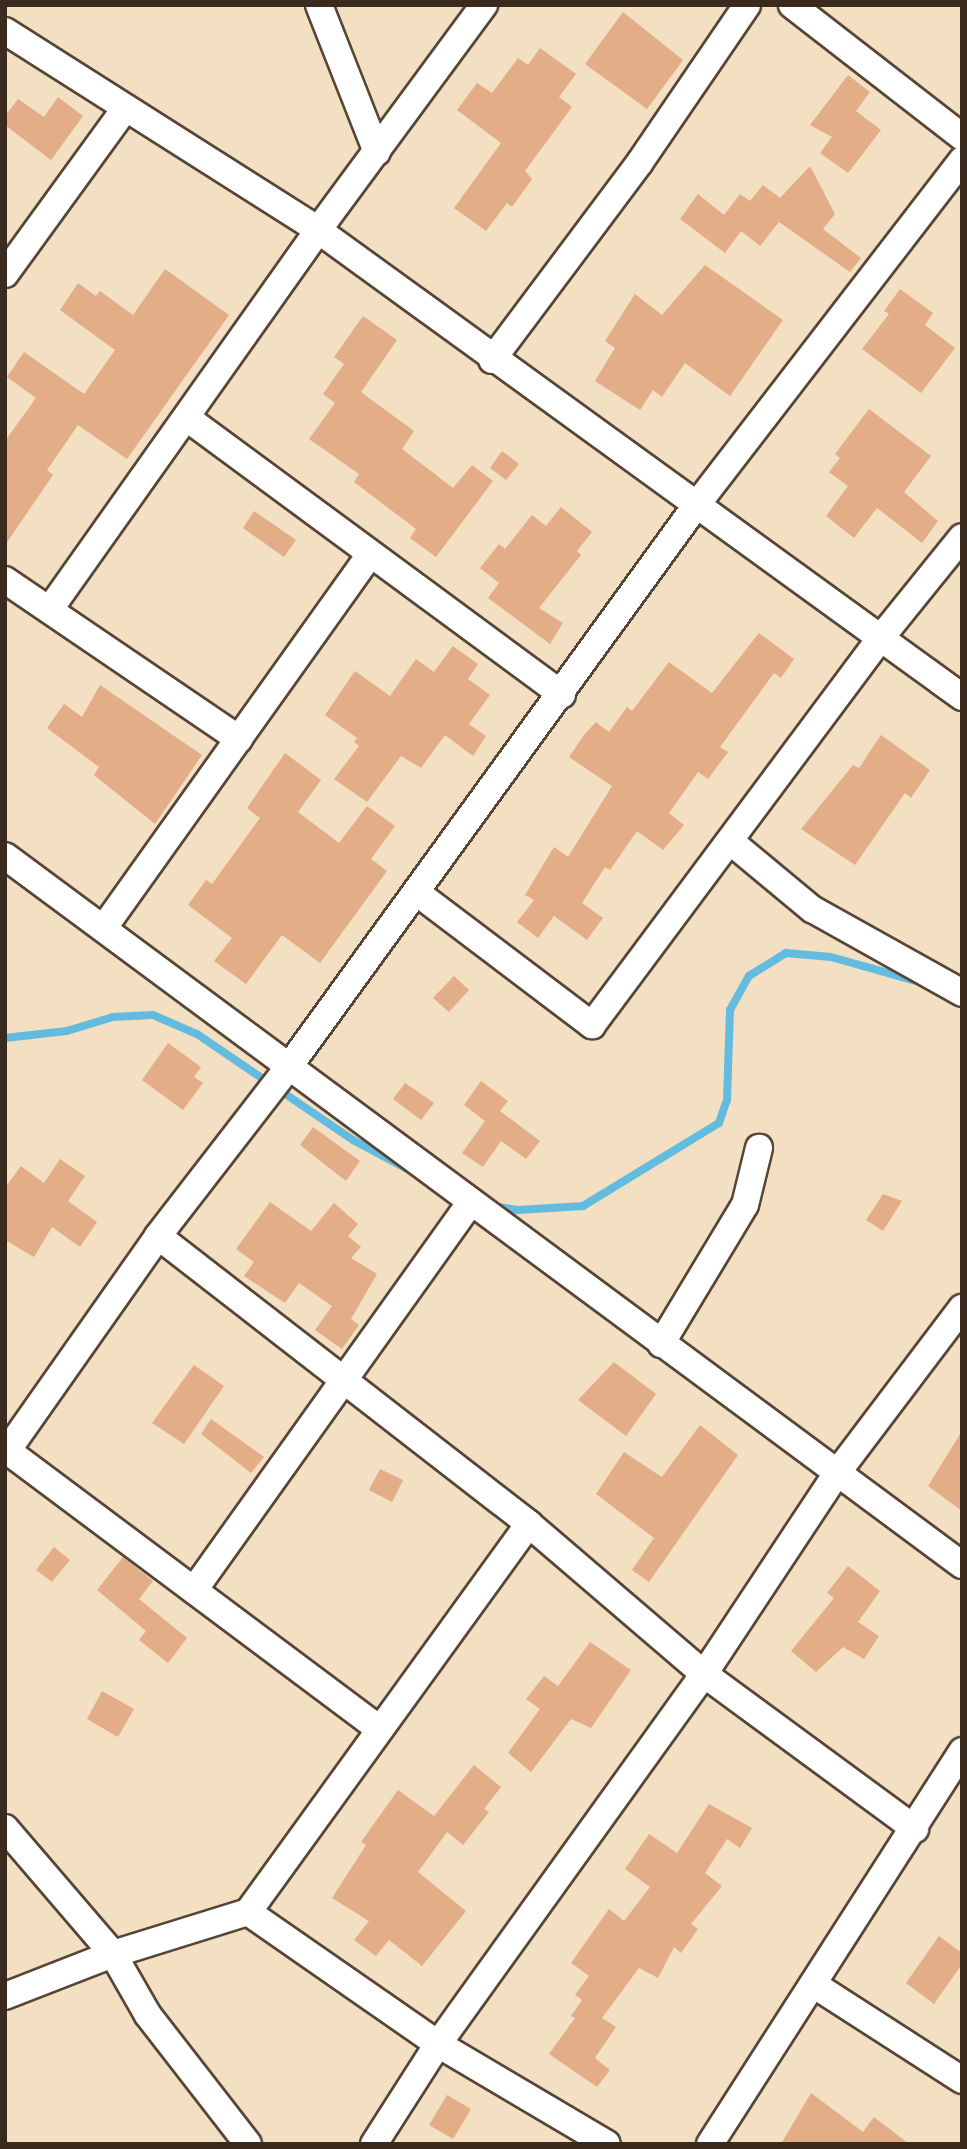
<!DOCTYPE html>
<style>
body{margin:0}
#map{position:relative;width:967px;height:2149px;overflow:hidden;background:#f3dfc1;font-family:"Playpen Sans",sans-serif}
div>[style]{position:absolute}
.stream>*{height:8px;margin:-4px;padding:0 4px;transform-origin:4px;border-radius:4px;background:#63bbe0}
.building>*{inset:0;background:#e3ad87}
.roads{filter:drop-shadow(2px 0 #574536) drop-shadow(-2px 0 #574536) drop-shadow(0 2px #574536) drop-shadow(0 -2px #574536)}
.street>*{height:26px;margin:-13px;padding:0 13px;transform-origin:13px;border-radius:13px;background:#fff}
span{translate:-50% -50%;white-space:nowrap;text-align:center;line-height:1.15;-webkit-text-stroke:7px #fcf5e5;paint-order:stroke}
.frame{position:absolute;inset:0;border:7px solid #3b2a1e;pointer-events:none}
</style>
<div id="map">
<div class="stream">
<div style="left:5px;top:1038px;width:62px;rotate:-6.4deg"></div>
<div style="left:67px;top:1031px;width:48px;rotate:-16.9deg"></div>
<div style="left:113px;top:1017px;width:40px;rotate:-2.9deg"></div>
<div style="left:153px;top:1015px;width:48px;rotate:23.4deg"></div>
<div style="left:197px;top:1034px;width:189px;rotate:34.2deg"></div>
<div style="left:353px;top:1140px;width:61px;rotate:28.2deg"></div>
<div style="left:492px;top:1206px;width:26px;rotate:9deg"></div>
<div style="left:518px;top:1210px;width:65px;rotate:-3.5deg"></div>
<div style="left:583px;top:1206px;width:159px;rotate:-31.4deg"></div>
<div style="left:719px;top:1123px;width:24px;rotate:-71deg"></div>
<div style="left:727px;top:1100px;width:90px;rotate:-88.1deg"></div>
<div style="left:730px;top:1010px;width:39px;rotate:-61deg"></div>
<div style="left:749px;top:976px;width:44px;rotate:-31.9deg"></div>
<div style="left:786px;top:953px;width:45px;rotate:5.1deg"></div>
<div style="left:831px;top:957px;width:88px;rotate:15.8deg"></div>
</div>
<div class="building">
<div style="clip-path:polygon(623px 12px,683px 60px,647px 109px,585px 64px)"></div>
<div style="clip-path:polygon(540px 48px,576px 74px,559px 97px,572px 107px,525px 171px,532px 179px,512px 207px,507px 203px,486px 231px,454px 208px,501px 143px,457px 110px,477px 83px,492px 93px,518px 58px,528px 65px)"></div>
<div style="clip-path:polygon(848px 75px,870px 92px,856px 111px,881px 130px,848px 173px,820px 153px,832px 137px,810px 125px)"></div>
<div style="clip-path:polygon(58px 97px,83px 116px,51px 160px,5px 125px,5px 116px,18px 99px,44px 117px)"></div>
<div style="clip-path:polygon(810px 166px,835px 214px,823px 229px,861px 258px,850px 272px,779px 222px,760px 246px,741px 231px,725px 253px,680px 219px,698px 194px,724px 215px,740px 194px,750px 201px,763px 185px,780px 198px)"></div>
<div style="clip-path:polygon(705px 265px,783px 320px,730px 396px,685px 363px,662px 397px,653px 390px,640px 410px,595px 381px,615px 348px,605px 341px,635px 294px,662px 315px)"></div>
<div style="clip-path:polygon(165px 269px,229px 315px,127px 459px,78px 425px,47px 470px,53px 475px,5px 545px,5px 441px,36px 398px,7px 377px,24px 352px,84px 394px,115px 350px,60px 310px,78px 283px,96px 296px,100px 291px,133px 315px)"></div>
<div style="clip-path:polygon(900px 289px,933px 313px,925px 325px,955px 348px,921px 393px,862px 349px,889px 314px,884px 311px)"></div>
<div style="clip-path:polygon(363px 316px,397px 340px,361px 392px,414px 431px,402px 449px,453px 488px,472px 465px,493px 481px,436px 557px,410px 538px,416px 529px,354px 482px,359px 474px,309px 439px,335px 403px,323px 394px,344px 364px,334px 357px)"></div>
<div style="clip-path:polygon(869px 409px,931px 456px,904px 492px,938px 521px,922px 543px,877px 508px,854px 538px,826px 516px,848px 486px,829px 472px,840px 458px,835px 454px)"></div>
<div style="clip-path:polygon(502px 451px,519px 464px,506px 480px,490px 468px)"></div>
<div style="clip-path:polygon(561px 507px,592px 532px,577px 551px,581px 555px,539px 608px,563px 623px,550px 644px,488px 598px,499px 583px,480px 568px,499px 544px,505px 549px,532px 515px,546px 526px)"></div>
<div style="clip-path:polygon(254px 511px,296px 540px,284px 557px,243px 528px)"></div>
<div style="clip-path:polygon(759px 633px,794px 659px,781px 678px,774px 673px,720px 747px,728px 752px,708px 779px,698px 772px,669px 813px,684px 825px,663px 850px,637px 831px,610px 870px,605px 867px,582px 903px,603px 918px,587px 940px,554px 916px,538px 938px,517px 922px,534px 900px,525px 895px,554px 847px,568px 857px,612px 786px,569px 757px,584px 735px,596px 722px,609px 732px,627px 707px,632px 711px,669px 662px,712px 693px)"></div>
<div style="clip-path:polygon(453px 646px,478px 664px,468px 679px,490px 695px,469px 724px,486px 736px,473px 756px,445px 735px,421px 768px,401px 756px,367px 802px,334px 779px,359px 746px,354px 742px,357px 738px,325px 715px,355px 671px,390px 696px,416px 659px,434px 672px)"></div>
<div style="clip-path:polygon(100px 685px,202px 755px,155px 824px,94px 775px,99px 767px,47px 728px,64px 704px,82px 717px)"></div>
<div style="clip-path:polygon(881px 735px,930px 770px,911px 798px,905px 793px,855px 865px,801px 829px,853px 765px,859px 768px)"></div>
<div style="clip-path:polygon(285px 753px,321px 780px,298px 812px,339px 843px,367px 806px,395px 826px,371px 859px,387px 871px,320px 963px,282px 935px,246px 984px,214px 961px,232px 938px,188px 905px,206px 880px,212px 884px,260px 818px,247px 808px)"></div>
<div style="clip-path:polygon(454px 976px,469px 990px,449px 1012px,433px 998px)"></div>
<div style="clip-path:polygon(168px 1043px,201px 1067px,194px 1077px,203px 1083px,183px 1110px,142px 1080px)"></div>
<div style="clip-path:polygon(481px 1081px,508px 1101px,500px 1111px,540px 1141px,526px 1159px,501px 1141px,483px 1167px,462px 1153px,485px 1121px,464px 1105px)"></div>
<div style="clip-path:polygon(405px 1083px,434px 1103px,421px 1120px,393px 1099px)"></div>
<div style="clip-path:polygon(313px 1127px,360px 1161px,346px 1181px,300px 1145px)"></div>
<div style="clip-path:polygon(60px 1159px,85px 1176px,68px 1201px,97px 1222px,80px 1247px,52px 1227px,34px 1257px,5px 1240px,5px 1188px,21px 1166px,44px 1183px)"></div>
<div style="clip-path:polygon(883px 1194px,902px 1201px,883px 1231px,866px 1220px)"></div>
<div style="clip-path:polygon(270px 1202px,311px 1231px,334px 1203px,358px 1224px,348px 1236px,361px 1247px,351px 1258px,377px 1274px,351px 1319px,359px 1325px,342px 1349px,315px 1330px,332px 1306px,299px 1283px,285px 1303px,244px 1276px,254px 1262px,236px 1249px)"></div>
<div style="clip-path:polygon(614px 1362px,656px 1394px,626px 1436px,578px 1400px)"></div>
<div style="clip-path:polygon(194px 1365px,224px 1386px,184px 1444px,152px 1423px)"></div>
<div style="clip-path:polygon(211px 1419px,264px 1457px,251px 1473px,201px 1434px)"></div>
<div style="clip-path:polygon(700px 1425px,738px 1455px,649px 1582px,632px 1570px,654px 1538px,596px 1494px,624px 1452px,662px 1477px)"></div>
<div style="clip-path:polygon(962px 1431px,962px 1511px,928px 1486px)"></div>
<div style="clip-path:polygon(380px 1469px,403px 1480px,392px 1502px,369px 1490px)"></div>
<div style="clip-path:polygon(54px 1547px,70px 1560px,52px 1582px,36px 1570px)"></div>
<div style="clip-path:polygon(123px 1557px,153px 1581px,139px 1599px,187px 1638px,168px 1663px,139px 1640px,146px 1631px,97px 1590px)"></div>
<div style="clip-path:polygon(848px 1566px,880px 1591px,858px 1622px,879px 1636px,864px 1659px,843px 1647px,816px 1672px,791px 1651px,834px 1598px,827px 1593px)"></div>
<div style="clip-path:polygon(590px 1642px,631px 1670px,591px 1728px,571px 1719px,531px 1772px,508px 1753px,540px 1709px,526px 1699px,544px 1676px,558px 1686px)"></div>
<div style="clip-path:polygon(102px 1691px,134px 1709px,118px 1737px,87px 1719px)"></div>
<div style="clip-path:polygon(474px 1765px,501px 1787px,484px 1809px,489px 1812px,463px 1845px,447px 1832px,418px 1872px,466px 1911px,422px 1966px,389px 1940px,376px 1956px,354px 1940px,369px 1921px,332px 1898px,366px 1845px,361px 1842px,398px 1790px,434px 1816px)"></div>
<div style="clip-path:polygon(709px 1804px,752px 1828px,740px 1848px,727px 1839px,705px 1873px,722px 1886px,691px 1924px,698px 1929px,681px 1953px,674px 1947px,658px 1978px,639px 1968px,602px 2018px,616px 2027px,595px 2058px,610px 2070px,597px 2087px,549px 2054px,575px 2018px,571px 2016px,582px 2000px,575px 1995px,589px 1976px,571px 1963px,609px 1909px,624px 1921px,650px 1887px,625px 1869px,649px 1834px,677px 1853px)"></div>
<div style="clip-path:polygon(939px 1936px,962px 1953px,962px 1964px,934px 2004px,906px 1983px)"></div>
<div style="clip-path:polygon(811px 2093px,863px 2132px,874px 2117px,909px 2144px,781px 2144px)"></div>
<div style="clip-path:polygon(447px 2095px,471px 2109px,453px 2139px,429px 2125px)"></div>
</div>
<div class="roads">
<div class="street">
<div style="left:319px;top:5px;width:158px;rotate:68.5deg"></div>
<div style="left:792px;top:5px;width:215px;rotate:37.8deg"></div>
<div style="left:5px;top:31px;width:371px;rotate:32.4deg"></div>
<div style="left:318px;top:230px;width:796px;rotate:35.95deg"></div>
<div style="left:5px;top:274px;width:204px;rotate:-54deg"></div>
<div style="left:492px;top:360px;width:247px;rotate:-53.2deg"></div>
<div style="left:640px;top:162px;width:190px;rotate:-55.7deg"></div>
<div style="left:187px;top:418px;width:466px;rotate:36.4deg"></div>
<div style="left:5px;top:580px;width:283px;rotate:34.2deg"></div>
<div style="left:50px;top:609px;width:464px;rotate:-54.7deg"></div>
<div style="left:318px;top:230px;width:280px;rotate:-53.6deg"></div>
<div style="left:730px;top:841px;width:107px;rotate:39.7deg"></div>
<div style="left:812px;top:909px;width:172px;rotate:29.2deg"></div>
<div style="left:5px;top:856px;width:1191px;rotate:36.53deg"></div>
<div style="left:416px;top:892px;width:221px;rotate:37.1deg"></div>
<div style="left:592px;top:1025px;width:480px;rotate:-53.3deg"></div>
<div style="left:879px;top:640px;width:132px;rotate:-51.1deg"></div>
<div style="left:105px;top:926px;width:456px;rotate:-54.5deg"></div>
<div style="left:158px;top:1236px;width:470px;rotate:37.8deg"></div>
<div style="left:529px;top:1524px;width:230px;rotate:40.6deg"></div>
<div style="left:704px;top:1674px;width:262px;rotate:36.3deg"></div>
<div style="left:661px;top:1344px;width:162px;rotate:-58.9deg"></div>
<div style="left:745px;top:1205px;width:59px;rotate:-76.2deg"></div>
<div style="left:5px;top:1449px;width:467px;rotate:36.8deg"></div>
<div style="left:5px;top:1454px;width:266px;rotate:-54.9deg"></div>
<div style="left:158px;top:1236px;width:212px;rotate:-52.3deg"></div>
<div style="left:288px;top:1068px;width:693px;rotate:-54.04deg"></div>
<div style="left:695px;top:507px;width:438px;rotate:-52.4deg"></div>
<div style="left:194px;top:1590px;width:477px;rotate:-54.5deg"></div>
<div style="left:5px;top:1828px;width:166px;rotate:49.4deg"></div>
<div style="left:113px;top:1954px;width:70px;rotate:60.2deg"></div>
<div style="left:148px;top:2015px;width:163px;rotate:52.2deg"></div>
<div style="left:248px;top:1912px;width:231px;rotate:34.8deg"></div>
<div style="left:438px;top:2044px;width:196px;rotate:30.6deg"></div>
<div style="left:813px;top:1984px;width:177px;rotate:32.8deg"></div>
<div style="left:5px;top:1996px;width:116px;rotate:-21.3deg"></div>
<div style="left:113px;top:1954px;width:141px;rotate:-17.3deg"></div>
<div style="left:248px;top:1912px;width:479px;rotate:-54.1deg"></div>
<div style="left:374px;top:2144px;width:119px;rotate:-57.4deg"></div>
<div style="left:438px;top:2044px;width:456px;rotate:-54.3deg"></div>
<div style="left:704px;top:1674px;width:241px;rotate:-56.5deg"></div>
<div style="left:837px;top:1473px;width:207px;rotate:-52.9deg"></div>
<div style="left:710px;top:2144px;width:467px;rotate:-57.3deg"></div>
</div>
</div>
<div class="frame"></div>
</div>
